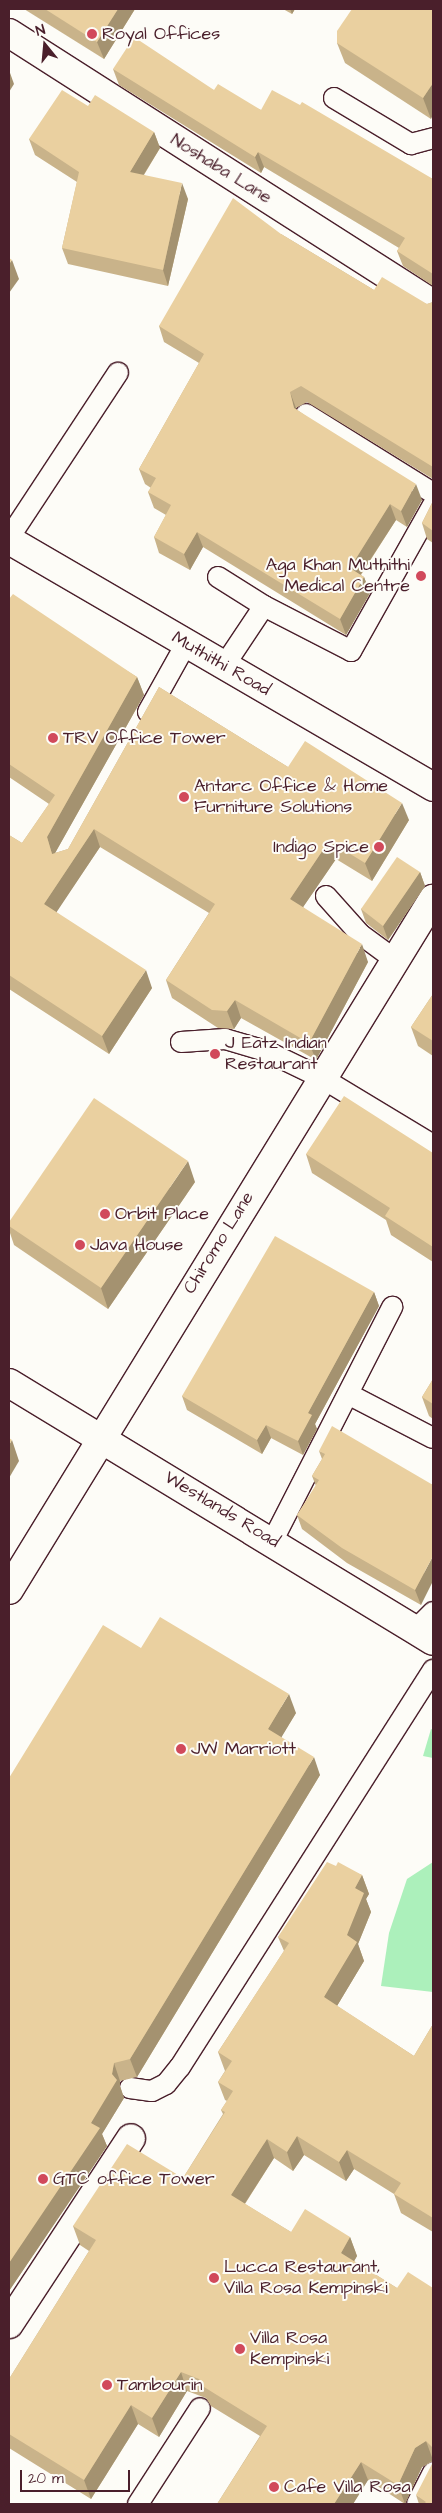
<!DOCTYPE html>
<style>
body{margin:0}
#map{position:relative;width:442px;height:2513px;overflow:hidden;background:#fdfcf7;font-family:"Architects Daughter",sans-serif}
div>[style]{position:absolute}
.green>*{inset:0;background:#acf0bb}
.roads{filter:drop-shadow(1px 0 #4a1f2b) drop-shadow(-1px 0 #4a1f2b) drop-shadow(0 1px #4a1f2b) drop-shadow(0 -1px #4a1f2b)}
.lane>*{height:20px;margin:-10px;padding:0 10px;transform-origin:10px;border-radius:10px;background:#fdfcf7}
.street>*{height:28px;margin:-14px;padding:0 14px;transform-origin:14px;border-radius:14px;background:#fdfcf7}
.secondary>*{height:28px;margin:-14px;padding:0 14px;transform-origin:14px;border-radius:14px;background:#fdfcf7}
.wall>*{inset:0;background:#c9b38a}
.shaded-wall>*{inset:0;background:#a49270}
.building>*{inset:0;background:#ead0a0}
.dots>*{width:14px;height:14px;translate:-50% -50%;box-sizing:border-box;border:2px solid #fdfcf7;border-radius:50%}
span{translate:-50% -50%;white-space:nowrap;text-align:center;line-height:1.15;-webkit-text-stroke:4px #fdfcf7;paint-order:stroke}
.poi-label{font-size:18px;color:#4a1f2b}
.left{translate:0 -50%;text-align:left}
.right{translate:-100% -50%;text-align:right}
.street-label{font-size:18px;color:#4a1f2b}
.frame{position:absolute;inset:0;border:10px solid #4a1f2b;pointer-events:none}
.north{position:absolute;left:20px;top:20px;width:50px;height:50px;-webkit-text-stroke:4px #fdfcf7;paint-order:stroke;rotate:343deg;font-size:14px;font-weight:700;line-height:20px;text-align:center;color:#4a1f2b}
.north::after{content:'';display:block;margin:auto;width:18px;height:22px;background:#4a1f2b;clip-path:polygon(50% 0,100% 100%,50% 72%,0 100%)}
.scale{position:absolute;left:20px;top:2470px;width:110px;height:22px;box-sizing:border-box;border:2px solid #4a1f2b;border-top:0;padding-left:6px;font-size:15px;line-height:18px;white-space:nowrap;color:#4a1f2b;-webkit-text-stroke:4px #fdfcf7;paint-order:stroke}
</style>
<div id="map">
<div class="green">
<div style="clip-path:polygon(431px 1729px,433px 1730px,433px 1758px,423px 1756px)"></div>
<div style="clip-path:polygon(433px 1862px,433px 1992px,381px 1986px,389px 1933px,407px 1879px)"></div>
</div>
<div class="roads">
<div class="lane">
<div style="left:334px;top:98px;width:90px;rotate:30.9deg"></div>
<div style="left:411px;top:144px;width:23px;rotate:-15deg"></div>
<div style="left:306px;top:414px;width:150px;rotate:31.9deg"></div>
<div style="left:9px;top:538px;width:198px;rotate:-56.6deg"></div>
<div style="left:218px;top:577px;width:54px;rotate:32.2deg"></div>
<div style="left:264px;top:606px;width:72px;rotate:123.7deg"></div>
<div style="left:264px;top:606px;width:98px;rotate:27.3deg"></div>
<div style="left:351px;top:651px;width:167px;rotate:-60.7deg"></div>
<div style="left:148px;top:712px;width:78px;rotate:-60.8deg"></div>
<div style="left:326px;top:896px;width:51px;rotate:48.2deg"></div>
<div style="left:360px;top:934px;width:42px;rotate:36.3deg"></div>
<div style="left:181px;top:1042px;width:44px;rotate:-3.9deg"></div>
<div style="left:225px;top:1039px;width:43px;rotate:16.3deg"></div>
<div style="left:266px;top:1051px;width:62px;rotate:25.7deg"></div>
<div style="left:322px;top:1078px;width:130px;rotate:31.1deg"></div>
<div style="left:350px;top:1395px;width:93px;rotate:27.4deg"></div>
<div style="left:273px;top:1540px;width:262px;rotate:-62.9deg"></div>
<div style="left:416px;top:1629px;width:24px;rotate:-45deg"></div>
<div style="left:130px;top:2088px;width:22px;rotate:8deg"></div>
<div style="left:152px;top:2091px;width:16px;rotate:-27deg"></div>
<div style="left:166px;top:2084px;width:22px;rotate:-51deg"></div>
<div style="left:180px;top:2067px;width:471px;rotate:-57.5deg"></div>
<div style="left:138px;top:2504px;width:114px;rotate:-57.1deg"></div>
<div style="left:417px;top:2504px;width:36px;rotate:-63deg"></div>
</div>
<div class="street">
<div style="left:9px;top:33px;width:503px;rotate:32.58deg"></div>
<div style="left:9px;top:540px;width:491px;rotate:30.2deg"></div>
<div style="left:9px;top:1383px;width:496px;rotate:31.3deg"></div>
<div style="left:9px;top:2324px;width:222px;rotate:-56.7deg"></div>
</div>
<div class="secondary">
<div style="left:9px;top:1590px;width:811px;rotate:-58.47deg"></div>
</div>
</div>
<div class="wall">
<div style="clip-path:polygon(24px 9px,135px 9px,104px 59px)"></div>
<div style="clip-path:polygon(283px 9px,295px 9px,292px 14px)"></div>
<div style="clip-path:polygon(433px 9px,431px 119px,345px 63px,337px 43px)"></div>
<div style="clip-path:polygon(113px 69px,214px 90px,261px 110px,433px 179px,433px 286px,403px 266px,397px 251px,399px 248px,264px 167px,261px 173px,119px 85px)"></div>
<div style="clip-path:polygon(154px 132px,160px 148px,144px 175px,188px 199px,168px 286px,68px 264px,62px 248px,77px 182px,35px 155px,29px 139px)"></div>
<div style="clip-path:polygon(281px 234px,374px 290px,427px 304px,433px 302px,433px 479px,307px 402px,296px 408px,296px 409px,422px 500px,407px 527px,396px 520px,361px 575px,364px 577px,370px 593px,346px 635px,203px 547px,190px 570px,159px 553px,154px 537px,166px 515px,154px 508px,148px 492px,151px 488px,145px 484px,139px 469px,199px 363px,164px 342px,159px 326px)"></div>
<div style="clip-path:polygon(433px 501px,433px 543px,427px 539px,422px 523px)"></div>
<div style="clip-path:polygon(9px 599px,137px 677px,144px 695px,55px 853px,68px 849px,159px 687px,288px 767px,409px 820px,372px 881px,336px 859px,303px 907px,368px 962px,316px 1060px,241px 1018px,234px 1029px,218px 1028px,172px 998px,166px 980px,209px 913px,100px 847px,56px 912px,152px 988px,109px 1054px,9px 989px,9px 835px,22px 843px,49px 804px,9px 777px)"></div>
<div style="clip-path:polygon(420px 872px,425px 886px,388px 940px,366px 923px,361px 909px)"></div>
<div style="clip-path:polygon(433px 994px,433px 1056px,418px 1046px,411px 1027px)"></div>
<div style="clip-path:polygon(433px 1153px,433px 1262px,391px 1235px,386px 1220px,312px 1173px,306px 1154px)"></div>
<div style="clip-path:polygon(195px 1182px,108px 1309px,14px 1245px,9px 1230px,9px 1222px)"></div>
<div style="clip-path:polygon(374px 1292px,379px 1306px,315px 1424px,317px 1429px,303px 1455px,271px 1438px,262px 1454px,187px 1410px,182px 1396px)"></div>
<div style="clip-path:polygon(433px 1379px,433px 1419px,429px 1416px,422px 1397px)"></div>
<div style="clip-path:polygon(319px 1451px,433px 1485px,421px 1605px,347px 1563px,302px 1529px,297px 1515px,316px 1486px,312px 1476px,322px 1459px)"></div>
<div style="clip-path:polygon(141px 1648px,296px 1713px,281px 1737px,320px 1775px,137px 2077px,120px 2081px,120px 2086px,124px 2098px,102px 2134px,107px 2146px,9px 2291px,9px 1778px)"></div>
<div style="clip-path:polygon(336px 1866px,362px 1875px,369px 1894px,366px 1899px,371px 1912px,358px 1944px,364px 1961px,337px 2006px,414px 2056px,433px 2024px,433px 2232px,401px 2213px,394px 2194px,354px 2169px,346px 2181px,304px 2155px,293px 2171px,274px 2158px,245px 2204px,291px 2232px,350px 2237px,357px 2256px,354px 2261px,397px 2288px,433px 2288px,433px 2461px,422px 2467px,405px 2504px,368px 2480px,353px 2504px,217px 2504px,260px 2436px,211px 2406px,206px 2398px,187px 2391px,159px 2437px,138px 2424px,91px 2499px,9px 2448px,9px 2379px,89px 2251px,80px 2245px,73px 2226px,183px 2178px,223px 2114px,221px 2110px,227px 2101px,225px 2100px,218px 2082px,225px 2071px,218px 2052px,284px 1951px,278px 1937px)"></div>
<div style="clip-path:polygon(416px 2495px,433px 2504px,419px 2504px)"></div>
</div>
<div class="shaded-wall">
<div style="clip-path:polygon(118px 9px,135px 9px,104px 59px,97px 42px)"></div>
<div style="clip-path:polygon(290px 9px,295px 9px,292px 14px)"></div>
<div style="clip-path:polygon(9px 70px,14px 84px,9px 92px)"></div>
<div style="clip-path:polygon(433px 83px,433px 115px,431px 119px,423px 98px)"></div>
<div style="clip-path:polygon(154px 132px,160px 148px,136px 187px,130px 172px)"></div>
<div style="clip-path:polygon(258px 152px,264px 167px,261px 173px,255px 157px)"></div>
<div style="clip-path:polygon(182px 183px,188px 199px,168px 286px,163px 270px)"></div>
<div style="clip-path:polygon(12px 260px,19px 279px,9px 293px,9px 264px)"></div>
<div style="clip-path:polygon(290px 392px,296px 408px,299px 424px,294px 408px)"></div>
<div style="clip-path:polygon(416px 484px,422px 500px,407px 527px,401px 511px)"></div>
<div style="clip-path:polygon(390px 504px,396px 520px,355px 583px,350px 568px)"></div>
<div style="clip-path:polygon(197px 532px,203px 547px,190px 570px,184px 554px)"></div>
<div style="clip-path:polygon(364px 577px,370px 593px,346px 635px,340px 619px)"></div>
<div style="clip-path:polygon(137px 677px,144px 695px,54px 855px,52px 854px,47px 837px)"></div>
<div style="clip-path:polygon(402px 803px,409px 820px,372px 881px,365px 863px)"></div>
<div style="clip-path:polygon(94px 829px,100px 847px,50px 922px,44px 904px)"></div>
<div style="clip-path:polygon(329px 841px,336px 859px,297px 916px,290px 899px)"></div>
<div style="clip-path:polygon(420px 872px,425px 886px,388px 940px,383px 926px)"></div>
<div style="clip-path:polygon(362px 944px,368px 962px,316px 1060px,309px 1043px)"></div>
<div style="clip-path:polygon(146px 970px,152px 988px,109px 1054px,102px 1036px)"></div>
<div style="clip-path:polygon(235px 1000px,241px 1018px,234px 1029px,227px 1011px)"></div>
<div style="clip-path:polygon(188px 1161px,195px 1182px,108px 1309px,101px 1288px)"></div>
<div style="clip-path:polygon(374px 1292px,379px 1306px,315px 1424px,317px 1429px,303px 1455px,298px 1441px,308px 1413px)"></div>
<div style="clip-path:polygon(266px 1425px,271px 1438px,262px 1454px,257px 1440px)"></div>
<div style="clip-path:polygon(12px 1440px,19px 1461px,9px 1478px,9px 1445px)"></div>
<div style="clip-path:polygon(433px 1556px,433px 1581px,421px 1605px,415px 1590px)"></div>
<div style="clip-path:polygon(289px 1694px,296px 1713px,275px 1748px,268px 1729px)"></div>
<div style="clip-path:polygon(314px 1757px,320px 1775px,137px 2077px,130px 2059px)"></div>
<div style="clip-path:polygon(362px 1875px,369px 1894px,366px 1899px,371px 1912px,358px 1944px,364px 1961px,331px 2016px,324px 1997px,347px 1935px,355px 1888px)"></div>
<div style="clip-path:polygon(114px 2063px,120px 2081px,120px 2086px,124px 2098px,102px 2134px,107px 2146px,9px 2291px,9px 2263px,91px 2123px,112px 2074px)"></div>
<div style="clip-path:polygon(297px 2136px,304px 2155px,293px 2171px,287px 2152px)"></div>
<div style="clip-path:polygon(267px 2139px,274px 2158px,238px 2214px,231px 2195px)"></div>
<div style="clip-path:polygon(347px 2150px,354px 2169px,346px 2181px,339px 2162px)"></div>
<div style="clip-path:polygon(350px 2237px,357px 2256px,348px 2272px,341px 2253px)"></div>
<div style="clip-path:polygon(181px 2372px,187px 2391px,159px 2437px,152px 2418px)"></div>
<div style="clip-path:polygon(131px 2405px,138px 2424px,91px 2499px,84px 2480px)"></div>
<div style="clip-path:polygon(426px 2441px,433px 2460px,422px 2467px,405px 2504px,398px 2485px,415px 2448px)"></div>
<div style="clip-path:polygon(361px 2462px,368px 2480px,353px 2504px,334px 2504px)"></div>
</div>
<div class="building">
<div style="clip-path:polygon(45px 9px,118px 9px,97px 42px)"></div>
<div style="clip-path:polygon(352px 9px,433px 9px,433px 83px,423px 98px,337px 43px,337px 31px)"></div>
<div style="clip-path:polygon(134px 37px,214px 90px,218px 84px,261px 110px,272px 90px,300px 105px,302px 102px,433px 179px,433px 274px,397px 251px,405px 238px,258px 152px,255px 157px,113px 69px)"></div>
<div style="clip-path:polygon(62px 90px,88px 106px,95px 95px,154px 132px,130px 172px,182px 183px,163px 270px,62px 248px,79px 172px,29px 139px)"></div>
<div style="clip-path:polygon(233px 198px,281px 234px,374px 290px,382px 277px,427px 304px,433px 302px,433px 467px,301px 386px,290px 392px,294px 408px,416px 484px,401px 511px,390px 504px,350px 568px,364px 577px,340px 619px,197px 532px,184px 554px,154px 537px,171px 505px,148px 492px,156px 478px,139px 469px,204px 354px,159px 326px)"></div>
<div style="clip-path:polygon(9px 258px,12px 260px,9px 264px)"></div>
<div style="clip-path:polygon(433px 501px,433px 531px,422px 523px)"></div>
<div style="clip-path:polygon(13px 594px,137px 677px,47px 837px,52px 854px,68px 849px,159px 687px,288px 767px,305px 741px,402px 803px,365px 863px,329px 841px,290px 899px,362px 944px,309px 1043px,235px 1000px,227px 1011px,212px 1010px,166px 980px,215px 904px,94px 829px,44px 904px,146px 970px,102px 1036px,9px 975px,9px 835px,22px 843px,55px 795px,9px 764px,9px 599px)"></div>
<div style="clip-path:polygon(397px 857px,420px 872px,383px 926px,361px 909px)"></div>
<div style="clip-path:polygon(433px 994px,433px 1041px,411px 1027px)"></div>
<div style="clip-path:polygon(344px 1096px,433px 1153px,433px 1247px,385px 1216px,390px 1208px,306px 1154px)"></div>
<div style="clip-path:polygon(94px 1098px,188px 1161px,101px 1288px,9px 1226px,9px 1222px)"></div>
<div style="clip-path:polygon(275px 1236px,374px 1292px,308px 1413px,312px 1415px,298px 1441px,266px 1425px,257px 1440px,182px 1396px)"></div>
<div style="clip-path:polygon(433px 1379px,433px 1404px,422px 1397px)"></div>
<div style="clip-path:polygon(332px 1426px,433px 1485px,433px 1556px,415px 1590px,342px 1548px,297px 1515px,319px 1480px,312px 1476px,325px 1454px,319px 1451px)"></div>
<div style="clip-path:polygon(9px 1438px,12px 1440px,9px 1445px)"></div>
<div style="clip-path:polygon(160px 1617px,289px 1694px,268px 1729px,314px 1757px,130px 2059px,114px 2063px,112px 2074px,117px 2080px,91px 2123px,100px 2128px,9px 2263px,9px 1778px,103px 1625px,141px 1648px)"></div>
<div style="clip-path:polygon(327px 1862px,336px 1866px,338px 1862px,362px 1875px,355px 1888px,364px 1893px,347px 1935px,357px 1942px,324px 1997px,414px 2056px,433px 2024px,433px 2218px,394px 2194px,401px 2183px,347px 2150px,339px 2162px,297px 2136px,287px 2152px,267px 2139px,231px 2195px,291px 2232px,305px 2209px,350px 2237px,341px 2253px,397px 2288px,408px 2272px,433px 2288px,433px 2311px,432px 2312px,433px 2313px,433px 2448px,426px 2441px,415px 2448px,398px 2485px,361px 2462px,334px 2504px,217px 2504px,267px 2426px,204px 2387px,199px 2379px,181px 2372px,152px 2418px,131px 2405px,84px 2480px,9px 2434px,9px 2379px,96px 2240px,73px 2226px,127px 2144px,183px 2178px,225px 2112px,221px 2110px,233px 2091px,218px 2082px,232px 2061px,218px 2052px,289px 1943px,278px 1937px)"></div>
<div style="clip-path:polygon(433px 2462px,433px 2504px,424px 2504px,426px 2502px,416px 2495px)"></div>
</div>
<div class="dots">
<div style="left:92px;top:34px;background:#d1495b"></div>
<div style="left:421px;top:576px;background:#d1495b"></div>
<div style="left:53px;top:738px;background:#d1495b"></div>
<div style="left:184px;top:797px;background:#d1495b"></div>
<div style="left:379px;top:847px;background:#d1495b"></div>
<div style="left:215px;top:1054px;background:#d1495b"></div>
<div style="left:105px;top:1214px;background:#d1495b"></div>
<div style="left:80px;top:1245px;background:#d1495b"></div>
<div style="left:181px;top:1749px;background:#d1495b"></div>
<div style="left:43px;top:2179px;background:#d1495b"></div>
<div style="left:214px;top:2278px;background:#d1495b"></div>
<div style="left:240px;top:2349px;background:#d1495b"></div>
<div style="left:107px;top:2385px;background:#d1495b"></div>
<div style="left:274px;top:2487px;background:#d1495b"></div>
</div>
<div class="poi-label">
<span class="left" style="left:102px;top:34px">Royal Offices</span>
<span class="right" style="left:410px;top:576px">Aga Khan Muthithi<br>Medical Centre</span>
<span class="left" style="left:63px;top:738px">TRV Office Tower</span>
<span class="left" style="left:194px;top:797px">Antarc Office &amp; Home<br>Furniture Solutions</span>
<span class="right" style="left:369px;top:847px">Indigo Spice</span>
<span class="left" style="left:225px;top:1054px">J Eatz Indian<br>Restaurant</span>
<span class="left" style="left:115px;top:1214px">Orbit Place</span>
<span class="left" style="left:90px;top:1245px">Java House</span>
<span class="left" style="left:191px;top:1749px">JW Marriott</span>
<span class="left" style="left:53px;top:2179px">GTC office Tower</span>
<span class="left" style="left:224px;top:2278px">Lucca Restaurant,<br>Villa Rosa Kempinski</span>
<span class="left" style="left:250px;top:2349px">Villa Rosa<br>Kempinski</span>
<span class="left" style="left:117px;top:2385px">Tambourin</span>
<span class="left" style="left:284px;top:2487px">Cafe Villa Rosa</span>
</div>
<div class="street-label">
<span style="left:221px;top:169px;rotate:32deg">Noshaba Lane</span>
<span style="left:221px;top:664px;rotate:30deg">Muthithi Road</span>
<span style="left:219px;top:1243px;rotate:-58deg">Chiromo Lane</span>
<span style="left:222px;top:1510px;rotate:31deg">Westlands Road</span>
</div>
<div class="frame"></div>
<div class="north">N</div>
<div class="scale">20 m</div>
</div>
